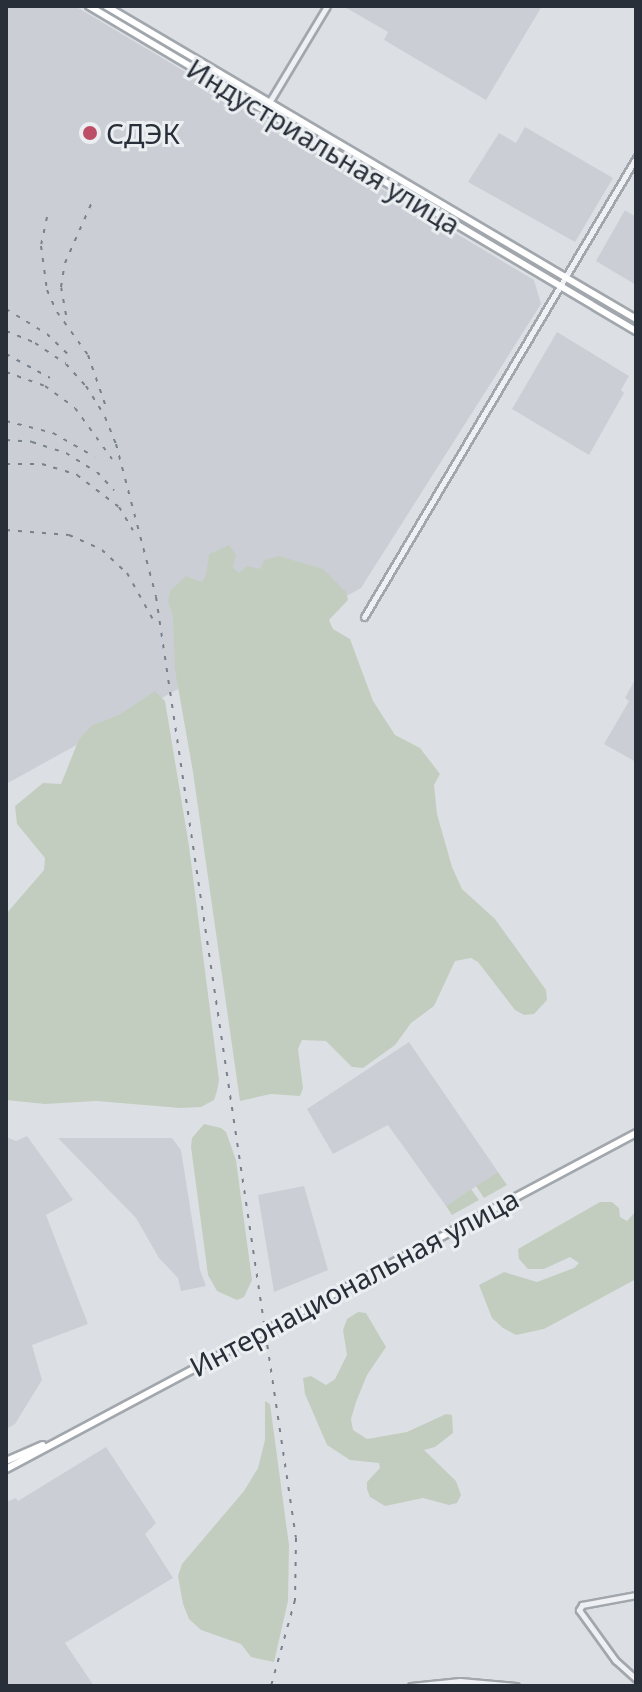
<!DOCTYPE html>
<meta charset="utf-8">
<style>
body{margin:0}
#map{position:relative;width:642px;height:1692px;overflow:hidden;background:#dce0e4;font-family:"Noto Sans",sans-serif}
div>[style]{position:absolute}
.built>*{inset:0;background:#cbcfd5}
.green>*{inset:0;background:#c3cdbf}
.roads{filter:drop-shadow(2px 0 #a2a7ad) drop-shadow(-2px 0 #a2a7ad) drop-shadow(0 2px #a2a7ad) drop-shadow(0 -2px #a2a7ad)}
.minor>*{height:5px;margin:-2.5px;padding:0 2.5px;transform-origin:2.5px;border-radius:2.5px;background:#eef0f3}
.major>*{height:6px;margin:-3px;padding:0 3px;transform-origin:3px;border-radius:3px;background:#fff}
.rail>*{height:2px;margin-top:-1px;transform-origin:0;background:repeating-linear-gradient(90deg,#78818c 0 4px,transparent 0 12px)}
.dots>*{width:22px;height:22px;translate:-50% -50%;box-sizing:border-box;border:4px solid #ebeff2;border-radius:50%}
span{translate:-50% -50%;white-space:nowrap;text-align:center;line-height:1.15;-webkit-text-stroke:6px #ebeff2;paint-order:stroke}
.poi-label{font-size:28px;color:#282f39}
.left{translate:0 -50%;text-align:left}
.street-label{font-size:28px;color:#282f39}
.frame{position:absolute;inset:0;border:8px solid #282f39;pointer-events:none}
</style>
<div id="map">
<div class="built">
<div style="clip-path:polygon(6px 6px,75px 6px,534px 280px,541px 304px,361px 588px,6px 784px)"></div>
<div style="clip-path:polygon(343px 6px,542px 6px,486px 100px,384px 40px,388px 32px)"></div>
<div style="clip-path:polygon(525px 127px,613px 178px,575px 242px,468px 182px,499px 133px,516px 143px)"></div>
<div style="clip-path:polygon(625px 210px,636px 217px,636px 285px,596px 261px)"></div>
<div style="clip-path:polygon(557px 332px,629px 376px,621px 390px,624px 393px,589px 455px,512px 409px)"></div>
<div style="clip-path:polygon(636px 678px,636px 762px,604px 744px,629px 701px,625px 698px)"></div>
<div style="clip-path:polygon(409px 1042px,498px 1172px,446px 1206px,388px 1125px,333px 1154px,307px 1109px)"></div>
<div style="clip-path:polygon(27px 1136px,73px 1200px,46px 1215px,88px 1324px,32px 1345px,42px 1380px,15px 1424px,6px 1429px,6px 1137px,16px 1141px)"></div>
<div style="clip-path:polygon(58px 1138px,172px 1138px,181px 1150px,200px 1270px,206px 1286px,181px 1291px,178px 1278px,159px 1258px,136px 1218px)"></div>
<div style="clip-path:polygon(304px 1186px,328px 1270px,274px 1292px,258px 1195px)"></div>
<div style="clip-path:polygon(106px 1447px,156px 1523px,145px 1534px,173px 1578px,65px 1643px,94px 1686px,6px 1686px,6px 1502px,16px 1498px,18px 1501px)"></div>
</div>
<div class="green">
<div style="clip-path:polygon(229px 545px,236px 555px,233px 567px,239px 573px,247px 566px,260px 569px,264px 560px,279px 556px,323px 569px,346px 592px,348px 600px,329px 620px,333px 629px,350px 639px,373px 701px,395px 735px,420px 748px,440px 774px,434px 785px,437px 814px,452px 867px,462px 889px,495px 919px,546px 990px,547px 1000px,534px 1014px,524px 1015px,515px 1010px,478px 962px,471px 958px,455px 961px,434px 1006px,411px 1023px,395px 1045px,363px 1068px,352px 1067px,326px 1041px,302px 1040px,298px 1049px,303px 1088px,300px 1096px,271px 1094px,240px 1101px,193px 772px,175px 670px,173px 616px,168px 602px,170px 591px,186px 576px,202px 582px,206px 575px,209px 554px)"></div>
<div style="clip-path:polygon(155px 691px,165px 701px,189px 846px,219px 1080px,217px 1091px,214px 1100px,201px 1107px,180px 1108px,96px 1101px,45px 1104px,6px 1100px,6px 914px,44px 870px,45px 858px,17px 824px,15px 806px,43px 783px,61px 784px,79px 739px,91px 726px,119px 715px)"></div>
<div style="clip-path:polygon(204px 1124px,221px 1128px,226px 1132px,236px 1160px,252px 1280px,244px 1297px,237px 1300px,217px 1291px,208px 1275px,191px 1147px,192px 1138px)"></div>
<div style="clip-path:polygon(498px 1172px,507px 1185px,484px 1198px,476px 1186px)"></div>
<div style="clip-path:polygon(471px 1189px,479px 1200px,452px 1215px,446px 1206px)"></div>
<div style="clip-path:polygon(600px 1202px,612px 1202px,619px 1208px,620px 1217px,627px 1221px,636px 1211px,636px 1279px,544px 1329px,516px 1335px,503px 1328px,492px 1318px,479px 1285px,504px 1272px,537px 1282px,574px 1268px,579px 1263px,570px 1257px,544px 1269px,528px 1269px,519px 1259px,518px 1249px)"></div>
<div style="clip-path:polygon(358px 1312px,366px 1313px,386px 1347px,367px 1375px,356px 1402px,351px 1419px,353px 1430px,367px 1439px,373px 1438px,407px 1432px,446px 1414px,452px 1415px,453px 1433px,435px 1447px,424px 1450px,456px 1481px,461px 1495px,457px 1503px,449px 1505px,423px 1498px,385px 1506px,370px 1497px,367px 1489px,367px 1482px,380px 1468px,379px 1463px,350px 1460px,327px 1445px,305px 1394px,303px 1378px,311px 1376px,326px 1385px,335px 1379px,347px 1355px,343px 1330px,347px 1319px)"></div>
<div style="clip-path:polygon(265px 1401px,270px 1404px,289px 1545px,288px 1601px,274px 1662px,251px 1657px,241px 1644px,201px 1630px,189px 1619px,183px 1604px,178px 1576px,182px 1564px,244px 1491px,258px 1468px,265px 1440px)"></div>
</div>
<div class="roads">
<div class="minor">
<div style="left:264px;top:111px;width:122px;rotate:-59deg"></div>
<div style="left:364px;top:617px;width:534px;rotate:-59.35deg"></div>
<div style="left:636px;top:1595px;width:55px;rotate:169.5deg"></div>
<div style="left:582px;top:1605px;width:6px;rotate:121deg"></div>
<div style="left:579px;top:1610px;width:62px;rotate:54.2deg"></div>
<div style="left:615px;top:1660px;width:28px;rotate:42deg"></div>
<div style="left:411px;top:1686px;width:49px;rotate:-5.8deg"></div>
<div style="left:460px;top:1681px;width:56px;rotate:5.1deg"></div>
</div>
<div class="major">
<div style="left:89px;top:6px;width:636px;rotate:30.72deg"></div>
<div style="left:106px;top:6px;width:616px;rotate:30.56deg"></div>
<div style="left:6px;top:1461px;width:40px;rotate:-23.4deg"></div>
<div style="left:6px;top:1469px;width:714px;rotate:-28.07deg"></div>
</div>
</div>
<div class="rail">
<div style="left:47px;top:217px;width:30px;rotate:102deg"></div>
<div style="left:41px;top:246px;width:44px;rotate:82.2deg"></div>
<div style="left:47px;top:290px;width:24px;rotate:66deg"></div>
<div style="left:57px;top:312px;width:53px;rotate:54.2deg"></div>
<div style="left:88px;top:355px;width:52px;rotate:70.9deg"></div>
<div style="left:6px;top:309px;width:48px;rotate:31.4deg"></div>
<div style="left:47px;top:334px;width:33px;rotate:44deg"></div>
<div style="left:66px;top:315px;width:28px;rotate:-100deg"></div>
<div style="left:61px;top:287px;width:24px;rotate:-81deg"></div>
<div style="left:65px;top:263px;width:67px;rotate:-66.1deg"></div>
<div style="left:6px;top:331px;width:31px;rotate:22deg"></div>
<div style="left:35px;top:343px;width:37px;rotate:34deg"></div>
<div style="left:66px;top:364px;width:30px;rotate:48deg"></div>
<div style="left:86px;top:386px;width:36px;rotate:58deg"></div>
<div style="left:105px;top:417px;width:29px;rotate:68deg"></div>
<div style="left:116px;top:444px;width:158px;rotate:75.3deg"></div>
<div style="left:156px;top:597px;width:951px;rotate:81.54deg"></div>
<div style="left:296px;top:1538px;width:62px;rotate:90.9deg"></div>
<div style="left:295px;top:1600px;width:89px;rotate:105.6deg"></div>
<div style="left:6px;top:354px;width:50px;rotate:28.6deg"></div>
<div style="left:6px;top:372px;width:41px;rotate:19.7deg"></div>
<div style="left:45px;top:386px;width:37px;rotate:36deg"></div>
<div style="left:75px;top:408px;width:63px;rotate:54deg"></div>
<div style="left:6px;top:421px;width:49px;rotate:14.3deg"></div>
<div style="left:53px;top:433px;width:48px;rotate:29.7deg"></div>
<div style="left:6px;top:440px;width:26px;rotate:4deg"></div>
<div style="left:32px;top:442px;width:36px;rotate:18deg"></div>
<div style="left:66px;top:453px;width:36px;rotate:32deg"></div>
<div style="left:97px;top:472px;width:25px;rotate:47deg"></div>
<div style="left:6px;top:464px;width:36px"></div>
<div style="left:42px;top:464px;width:37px;rotate:17deg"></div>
<div style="left:77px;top:475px;width:53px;rotate:37.3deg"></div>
<div style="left:119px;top:507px;width:27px;rotate:59deg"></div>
<div style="left:6px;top:530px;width:63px;rotate:4.5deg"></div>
<div style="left:69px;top:535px;width:36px;rotate:24deg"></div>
<div style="left:102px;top:550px;width:34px;rotate:43deg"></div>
<div style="left:127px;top:573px;width:57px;rotate:60.8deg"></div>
</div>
<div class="dots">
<div style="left:90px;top:133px;background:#bc4f67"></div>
</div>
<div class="poi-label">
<span class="left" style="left:106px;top:133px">СДЭК</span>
</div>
<div class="street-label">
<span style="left:324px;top:146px;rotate:31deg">Индустриальная улица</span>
<span style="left:354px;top:1282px;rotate:-28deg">Интернациональная улица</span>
</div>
<div class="frame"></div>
</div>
